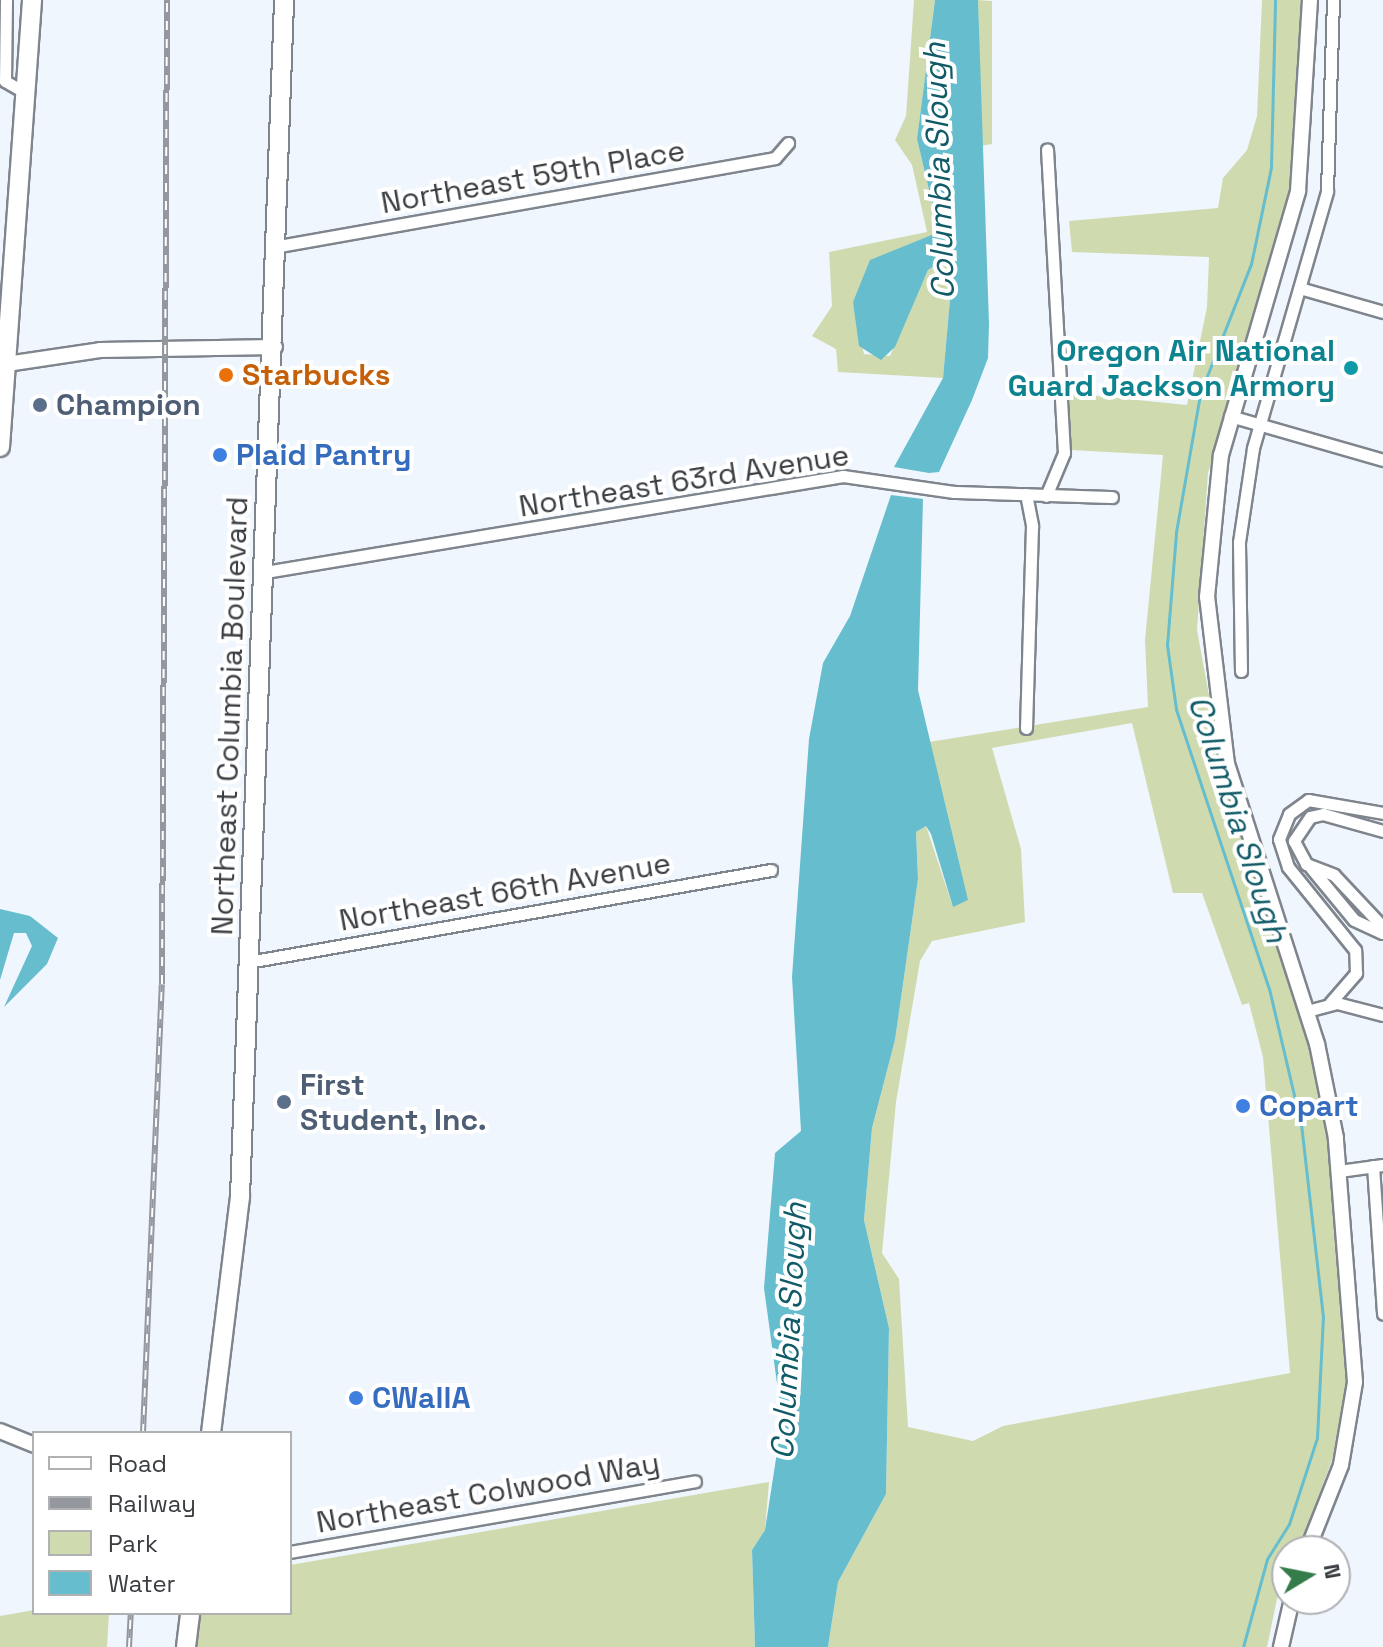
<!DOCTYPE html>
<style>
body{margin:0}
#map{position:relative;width:1383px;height:1647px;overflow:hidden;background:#f0f6fe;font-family:"Space Grotesk",sans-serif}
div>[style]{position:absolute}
.green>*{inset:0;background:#cfdbaf}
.water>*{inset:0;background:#66bdcd}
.stream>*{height:3px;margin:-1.5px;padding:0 1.5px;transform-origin:1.5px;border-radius:1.5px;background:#66bdcd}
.roads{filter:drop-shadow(2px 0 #7f858d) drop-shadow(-2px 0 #7f858d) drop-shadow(0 2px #7f858d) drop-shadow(0 -2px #7f858d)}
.minor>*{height:11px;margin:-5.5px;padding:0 5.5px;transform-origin:5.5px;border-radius:5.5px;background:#fff}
.tertiary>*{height:14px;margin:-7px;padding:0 7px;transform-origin:7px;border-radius:7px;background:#fff}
.primary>*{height:18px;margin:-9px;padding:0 9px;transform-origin:9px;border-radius:9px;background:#fff}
.rail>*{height:6px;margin-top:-3px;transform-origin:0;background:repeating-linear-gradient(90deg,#fff 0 9px,#94989e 0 18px);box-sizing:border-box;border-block:2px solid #94989e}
.dots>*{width:22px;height:22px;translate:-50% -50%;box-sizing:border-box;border:4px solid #fff;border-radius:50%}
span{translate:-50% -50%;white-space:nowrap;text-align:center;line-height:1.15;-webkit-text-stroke:8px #fff;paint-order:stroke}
.street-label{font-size:30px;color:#3a3d41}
.culture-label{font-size:30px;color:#0d838f;font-weight:700}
.right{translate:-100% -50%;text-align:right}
.food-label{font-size:30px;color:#c56008;font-weight:700}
.left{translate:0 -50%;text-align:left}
.service-label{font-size:30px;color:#4e5e75;font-weight:700}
.shop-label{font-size:30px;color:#366cbe;font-weight:700}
.water-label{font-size:32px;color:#105b67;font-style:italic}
.legend{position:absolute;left:32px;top:1431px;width:260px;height:184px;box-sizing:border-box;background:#fff;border:2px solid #b0b1b3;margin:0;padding:10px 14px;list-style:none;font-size:24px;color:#3a3d41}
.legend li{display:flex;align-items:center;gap:16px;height:40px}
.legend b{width:40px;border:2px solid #b0b1b3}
.north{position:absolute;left:1271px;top:1535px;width:80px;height:80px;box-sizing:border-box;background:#fff;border:2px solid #b0b1b3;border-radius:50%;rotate:80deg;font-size:22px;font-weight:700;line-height:32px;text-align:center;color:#3a3d41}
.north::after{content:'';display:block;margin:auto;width:28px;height:36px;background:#347c49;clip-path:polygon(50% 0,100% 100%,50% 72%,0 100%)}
</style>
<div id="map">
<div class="green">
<div style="clip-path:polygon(914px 0,935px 0,917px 139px,939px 232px,914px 245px,853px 302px,864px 354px,890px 356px,928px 270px,944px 260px,953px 266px,943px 378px,838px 372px,836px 349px,812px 336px,832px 306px,829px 252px,927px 232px,912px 165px,895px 140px,906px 116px)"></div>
<div style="clip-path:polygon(978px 0,992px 1px,992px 144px,980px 146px)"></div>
<div style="clip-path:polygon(evenodd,1262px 0,1302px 0,1292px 189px,1208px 473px,1197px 630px,1227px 793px,1306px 1032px,1326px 1122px,1348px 1387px,1339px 1441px,1298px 1551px,1287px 1551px,1267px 1647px,828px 1647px,838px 1582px,886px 1494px,889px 1328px,864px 1220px,872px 1128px,895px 1040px,918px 879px,916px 832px,926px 826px,953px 907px,929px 742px,1148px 707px,1145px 640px,1163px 455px,1071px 450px,1068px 393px,1187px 405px,1207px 307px,1209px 257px,1072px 252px,1069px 221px,1218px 208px,1223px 178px,1247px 150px,1257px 116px,1262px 0,1132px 723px,1173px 893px,1202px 893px,1242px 1005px,1249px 1003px,1263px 1057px,1290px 1373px,1003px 1426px,973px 1441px,908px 1427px,899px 1279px,882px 1253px,896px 1102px,920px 961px,932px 941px,1025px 922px,1021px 849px,992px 748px,1132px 723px)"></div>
<div style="clip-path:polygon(769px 1482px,765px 1530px,752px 1550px,755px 1647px,196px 1647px,200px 1613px,290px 1613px,290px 1565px)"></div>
<div style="clip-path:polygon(34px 1610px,109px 1613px,107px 1647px,0 1647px,0 1616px)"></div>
</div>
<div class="water">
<div style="clip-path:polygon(935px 0,978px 0,989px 324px,988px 358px,972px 400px,939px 472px,929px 473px,894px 467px,943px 378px,953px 266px,944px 260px,928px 270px,895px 347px,881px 360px,859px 346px,853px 302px,870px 260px,939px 232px,917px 139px)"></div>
<div style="clip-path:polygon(891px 495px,923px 499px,918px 690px,968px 900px,953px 907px,931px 834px,926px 826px,916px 832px,918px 879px,895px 1040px,872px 1128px,864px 1220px,889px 1328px,886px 1494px,838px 1582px,828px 1647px,755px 1647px,752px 1550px,765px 1530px,782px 1420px,764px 1288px,775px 1153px,801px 1131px,792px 977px,809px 739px,823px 663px,850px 616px)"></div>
<div style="clip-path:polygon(0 909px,30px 916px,58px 938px,47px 964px,4px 1007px,32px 946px,26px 933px,14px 933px,0 980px)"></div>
</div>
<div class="stream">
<div style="left:1243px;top:1647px;width:91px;rotate:-74.7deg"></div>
<div style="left:1267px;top:1559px;width:41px;rotate:-57.8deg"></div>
<div style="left:1289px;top:1524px;width:90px;rotate:-72deg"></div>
<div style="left:1317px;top:1438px;width:121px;rotate:-87.2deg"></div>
<div style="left:1323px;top:1317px;width:193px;rotate:-96.5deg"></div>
<div style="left:1301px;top:1125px;width:140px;rotate:-103.2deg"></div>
<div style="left:1269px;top:989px;width:295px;rotate:-108.4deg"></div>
<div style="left:1176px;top:709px;width:65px;rotate:-98deg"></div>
<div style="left:1167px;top:645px;width:113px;rotate:-85.4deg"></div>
<div style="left:1176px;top:532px;width:140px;rotate:-80.1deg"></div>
<div style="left:1200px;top:394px;width:140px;rotate:-68.6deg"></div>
<div style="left:1251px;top:264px;width:99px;rotate:-78.3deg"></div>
<div style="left:1271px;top:167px;width:167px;rotate:-88.6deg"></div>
</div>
<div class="roads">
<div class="minor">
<div style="left:6px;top:0;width:81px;rotate:90.7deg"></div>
<div style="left:5px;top:81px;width:24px;rotate:30deg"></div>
<div style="left:279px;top:246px;width:504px;rotate:-10.06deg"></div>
<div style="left:775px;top:158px;width:20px;rotate:-49deg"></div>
<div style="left:1303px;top:289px;width:83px;rotate:16deg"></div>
<div style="left:1230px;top:416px;width:159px;rotate:16deg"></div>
<div style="left:1026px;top:494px;width:33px;rotate:79deg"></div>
<div style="left:1032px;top:526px;width:202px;rotate:91.7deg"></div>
<div style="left:1046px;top:496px;width:47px;rotate:-67.3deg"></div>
<div style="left:1064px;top:453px;width:304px;rotate:-93.2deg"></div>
<div style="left:265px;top:572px;width:586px;rotate:-9.43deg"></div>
<div style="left:843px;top:476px;width:112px;rotate:8.2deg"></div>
<div style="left:954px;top:492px;width:158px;rotate:1.8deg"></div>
<div style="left:1241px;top:671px;width:129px;rotate:-90.9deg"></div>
<div style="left:1239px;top:542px;width:95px;rotate:-81.5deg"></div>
<div style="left:1253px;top:448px;width:267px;rotate:-73.9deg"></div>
<div style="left:1327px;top:191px;width:191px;rotate:-88.2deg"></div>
<div style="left:1383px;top:831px;width:62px;rotate:-164.2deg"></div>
<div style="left:1323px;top:814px;width:13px;rotate:167deg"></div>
<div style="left:1310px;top:817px;width:29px;rotate:124deg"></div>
<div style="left:1294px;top:841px;width:26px;rotate:62deg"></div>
<div style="left:1306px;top:864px;width:30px;rotate:21deg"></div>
<div style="left:1334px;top:875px;width:71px;rotate:46.7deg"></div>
<div style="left:1311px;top:868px;width:67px;rotate:50.4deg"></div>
<div style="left:1354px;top:920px;width:31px;rotate:25deg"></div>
<div style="left:248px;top:962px;width:531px;rotate:-9.98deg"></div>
<div style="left:1330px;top:1003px;width:40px;rotate:-49deg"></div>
<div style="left:1356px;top:973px;width:23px;rotate:-92deg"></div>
<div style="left:1355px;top:950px;width:107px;rotate:-128.9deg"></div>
<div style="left:1288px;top:867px;width:29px;rotate:-108deg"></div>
<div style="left:1279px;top:839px;width:27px;rotate:-68deg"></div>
<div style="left:1289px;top:814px;width:24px;rotate:-36deg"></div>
<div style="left:1308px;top:800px;width:76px;rotate:9.8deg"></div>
<div style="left:1307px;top:1011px;width:31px;rotate:-15deg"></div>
<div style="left:1337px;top:1003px;width:48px;rotate:14.6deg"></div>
<div style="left:1373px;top:1166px;width:148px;rotate:86.1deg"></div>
<div style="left:1339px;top:1171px;width:44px;rotate:-7.8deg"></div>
<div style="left:290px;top:1552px;width:411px;rotate:-9.9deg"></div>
</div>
<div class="tertiary">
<div style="left:0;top:365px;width:101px;rotate:-8.5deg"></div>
<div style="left:100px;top:350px;width:175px;rotate:-1deg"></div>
<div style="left:0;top:1431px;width:37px;rotate:22deg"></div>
<div style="left:1307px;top:1551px;width:92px;rotate:-68.4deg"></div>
<div style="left:1341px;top:1465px;width:84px;rotate:-80.4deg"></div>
<div style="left:1355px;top:1382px;width:245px;rotate:-94.5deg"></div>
<div style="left:1336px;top:1138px;width:96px;rotate:-101.4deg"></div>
<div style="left:1317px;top:1044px;width:294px;rotate:-107.8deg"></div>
<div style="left:1227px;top:764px;width:168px;rotate:-96.8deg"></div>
<div style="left:1207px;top:597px;width:143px;rotate:-84.4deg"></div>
<div style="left:1221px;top:455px;width:275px;rotate:-73.7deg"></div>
<div style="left:1298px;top:191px;width:191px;rotate:-86.4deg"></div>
<div style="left:1281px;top:1647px;width:49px;rotate:-77.1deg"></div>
</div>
<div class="primary">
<div style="left:0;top:447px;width:448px;rotate:-85.9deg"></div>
<div style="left:211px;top:1433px;width:238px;rotate:-83deg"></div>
<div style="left:240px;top:1197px;width:1198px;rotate:-87.89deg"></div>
<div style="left:186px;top:1647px;width:34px;rotate:-83deg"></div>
</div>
</div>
<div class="rail">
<div style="left:143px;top:1433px;width:449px;rotate:-87.6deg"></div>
<div style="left:162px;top:984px;width:984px;rotate:-89.71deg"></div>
<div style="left:129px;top:1647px;width:34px;rotate:-87deg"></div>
</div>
<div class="dots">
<div style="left:1351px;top:368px;background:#0f9aa8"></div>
<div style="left:226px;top:375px;background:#e8710a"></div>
<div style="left:40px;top:405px;background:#5c6f8a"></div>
<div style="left:220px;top:455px;background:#3f7fe0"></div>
<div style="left:284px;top:1102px;background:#5c6f8a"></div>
<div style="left:1243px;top:1106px;background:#3f7fe0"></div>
<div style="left:356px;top:1398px;background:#3f7fe0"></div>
</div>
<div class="street-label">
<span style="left:533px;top:177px;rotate:-10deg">Northeast 59th Place</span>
<span style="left:684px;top:481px;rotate:-9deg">Northeast 63rd Avenue</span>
<span style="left:230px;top:716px;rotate:-88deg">Northeast Columbia Boulevard</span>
<span style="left:505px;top:892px;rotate:-10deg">Northeast 66th Avenue</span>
<span style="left:488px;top:1493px;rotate:-10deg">Northeast Colwood Way</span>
</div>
<div class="culture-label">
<span class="right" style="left:1335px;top:368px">Oregon Air National<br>Guard Jackson Armory</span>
</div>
<div class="food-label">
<span class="left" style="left:242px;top:375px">Starbucks</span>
</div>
<div class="service-label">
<span class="left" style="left:56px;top:405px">Champion</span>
<span class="left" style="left:300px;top:1102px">First<br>Student, Inc.</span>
</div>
<div class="shop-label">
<span class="left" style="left:236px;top:455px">Plaid Pantry</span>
<span class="left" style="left:1259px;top:1106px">Copart</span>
<span class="left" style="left:372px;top:1398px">CWallA</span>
</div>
<div class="water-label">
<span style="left:939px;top:171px;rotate:-92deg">Columbia Slough</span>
<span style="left:1238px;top:819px;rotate:72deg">Columbia Slough</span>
<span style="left:789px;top:1331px;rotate:-87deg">Columbia Slough</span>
</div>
<ul class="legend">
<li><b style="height:10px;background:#fff"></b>Road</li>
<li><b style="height:10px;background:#94989e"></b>Railway</li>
<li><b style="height:22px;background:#cfdbaf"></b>Park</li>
<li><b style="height:22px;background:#66bdcd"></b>Water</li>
</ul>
<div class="north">N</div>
</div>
